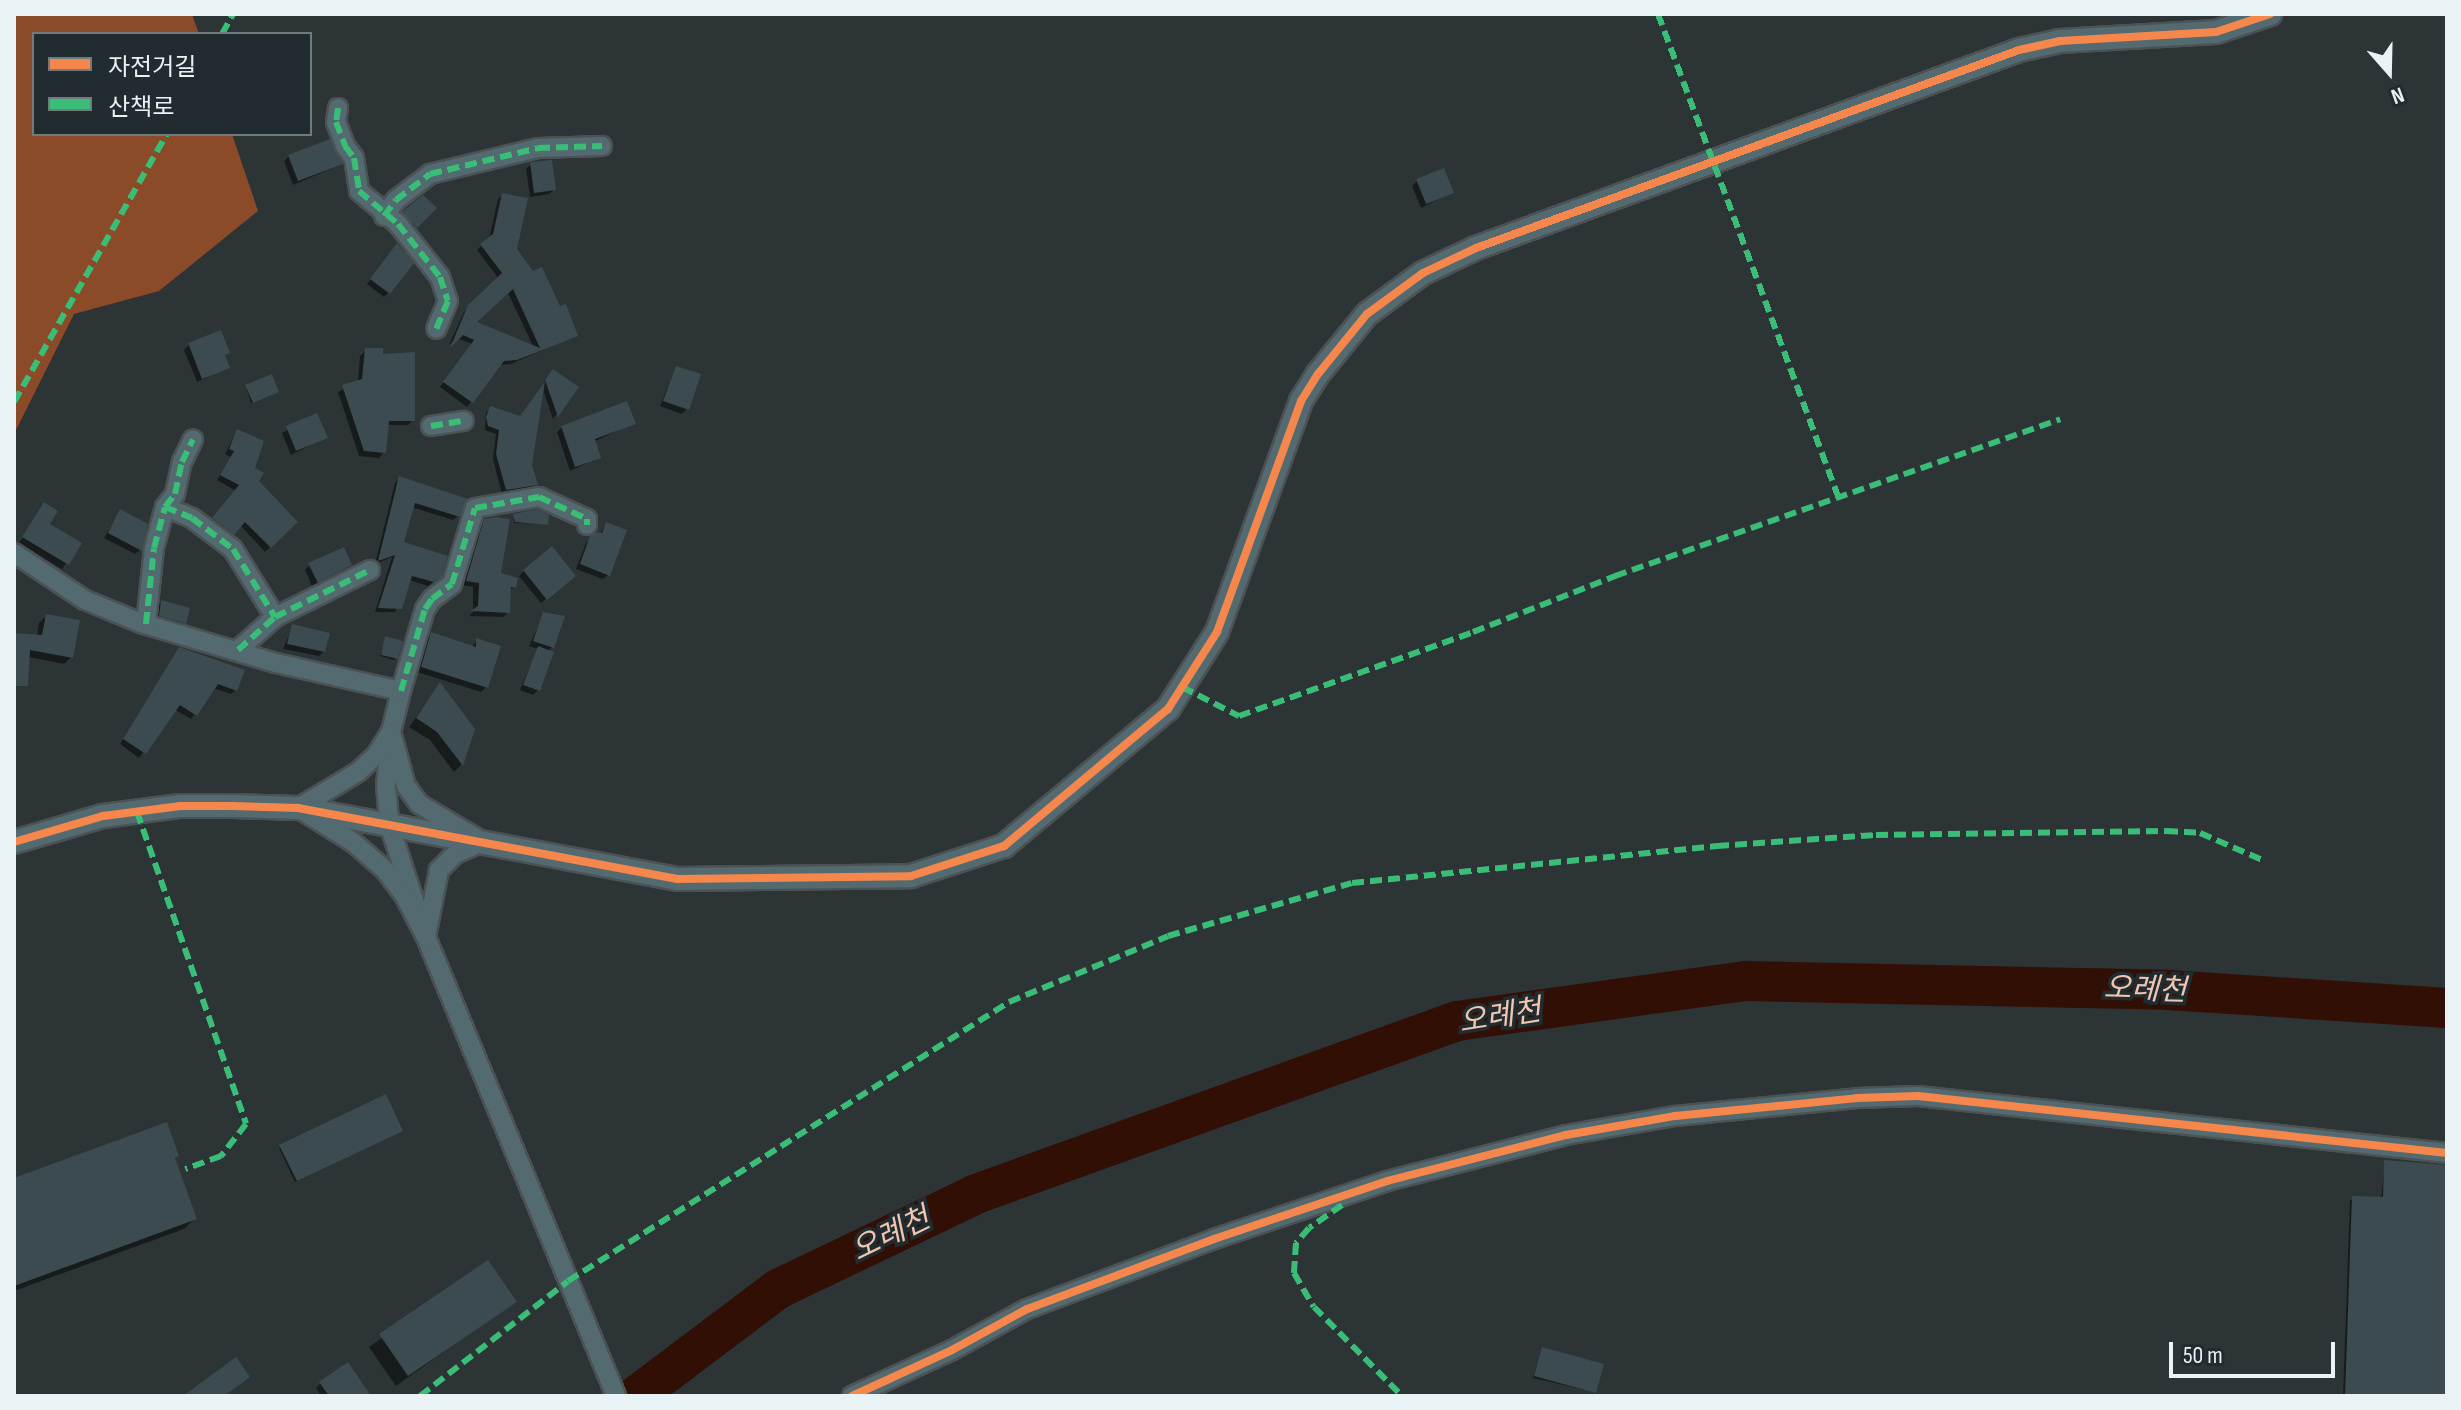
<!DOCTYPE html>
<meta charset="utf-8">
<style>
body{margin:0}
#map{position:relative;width:2461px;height:1410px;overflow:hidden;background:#2d3436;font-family:"Sofia Sans Condensed","Noto Sans KR",sans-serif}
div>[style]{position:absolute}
.forest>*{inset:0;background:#8b4a28}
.shadow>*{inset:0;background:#0007}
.river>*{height:40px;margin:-20px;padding:0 20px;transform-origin:20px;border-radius:20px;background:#310f05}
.building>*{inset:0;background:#3b4b4f}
.roads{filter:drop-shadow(2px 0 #4c5254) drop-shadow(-2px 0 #4c5254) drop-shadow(0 2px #4c5254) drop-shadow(0 -2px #4c5254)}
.minor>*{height:18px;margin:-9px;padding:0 9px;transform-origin:9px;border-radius:9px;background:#526a70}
.tertiary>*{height:22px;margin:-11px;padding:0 11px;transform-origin:11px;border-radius:11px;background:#526a70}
.quiet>*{height:6px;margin-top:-3px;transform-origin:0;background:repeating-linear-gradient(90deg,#3abd76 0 12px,transparent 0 18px)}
.cycleway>*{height:8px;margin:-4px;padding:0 4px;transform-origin:4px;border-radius:4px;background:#f5874c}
span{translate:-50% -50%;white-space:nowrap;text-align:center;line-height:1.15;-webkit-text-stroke:7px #202c2f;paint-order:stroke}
.water-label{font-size:30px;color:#f1c5b0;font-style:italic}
.frame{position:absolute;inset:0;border:16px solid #e9f2f4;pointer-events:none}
.legend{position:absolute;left:32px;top:32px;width:280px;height:104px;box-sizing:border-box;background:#202c2f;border:2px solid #707b7e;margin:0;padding:10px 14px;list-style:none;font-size:24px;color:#e9f2f4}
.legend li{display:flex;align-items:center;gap:16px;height:40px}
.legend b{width:40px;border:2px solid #707b7e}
.north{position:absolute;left:2349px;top:32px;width:80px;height:80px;-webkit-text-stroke:6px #202c2f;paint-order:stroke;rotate:160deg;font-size:22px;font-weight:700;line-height:32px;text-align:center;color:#e9f2f4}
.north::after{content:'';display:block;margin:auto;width:28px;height:36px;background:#e9f2f4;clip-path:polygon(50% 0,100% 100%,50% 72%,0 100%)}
.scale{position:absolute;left:2169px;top:1342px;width:166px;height:36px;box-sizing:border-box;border:4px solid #e9f2f4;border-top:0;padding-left:10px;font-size:24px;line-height:28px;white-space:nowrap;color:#e9f2f4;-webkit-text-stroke:6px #202c2f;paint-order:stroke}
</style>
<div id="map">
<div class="forest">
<div style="clip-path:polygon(14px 14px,192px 14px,199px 34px,34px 34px,34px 134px,232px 134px,258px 211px,159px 291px,74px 314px,14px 434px)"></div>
</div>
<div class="shadow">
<div style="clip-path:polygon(289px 156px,335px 167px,293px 185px,284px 161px)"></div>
<div style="clip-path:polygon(531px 164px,554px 189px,549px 194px,530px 197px,526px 169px)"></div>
<div style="clip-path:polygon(1417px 181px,1452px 192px,1421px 208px,1412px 186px)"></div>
<div style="clip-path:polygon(evenodd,503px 195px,515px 250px,576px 335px,511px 364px,499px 365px,467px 407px,440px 387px,472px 344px,457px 338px,449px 345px,464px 312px,499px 279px,477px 250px,489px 239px,498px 199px,503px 195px,507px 291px,534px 348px,474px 323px,507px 291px)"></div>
<div style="clip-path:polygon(434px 208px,411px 231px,399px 218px,404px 213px)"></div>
<div style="clip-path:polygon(393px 250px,389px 292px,384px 297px,367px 284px)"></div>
<div style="clip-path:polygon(189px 345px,228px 367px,197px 382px,184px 350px)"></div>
<div style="clip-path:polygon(366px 350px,381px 356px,413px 420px,408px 425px,387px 425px,384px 452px,379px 458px,359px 456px,338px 392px,358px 382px,360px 356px)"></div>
<div style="clip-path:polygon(676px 368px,687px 409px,682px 414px,660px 406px)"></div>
<div style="clip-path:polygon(548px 376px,576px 388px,553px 419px,542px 387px,530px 465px,535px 485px,531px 489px,502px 494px,493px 459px,496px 434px,485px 430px,486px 413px,490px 408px,519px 418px)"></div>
<div style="clip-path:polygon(246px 387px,275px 393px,251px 403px)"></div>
<div style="clip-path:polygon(316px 416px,325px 438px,291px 455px,282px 433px)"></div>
<div style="clip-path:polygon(634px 423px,593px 442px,599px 457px,570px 471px,557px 432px,562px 427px)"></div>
<div style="clip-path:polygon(237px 431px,256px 482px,296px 522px,265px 552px,240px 525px,228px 538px,209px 524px,236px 491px,217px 480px,231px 457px,225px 454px)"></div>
<div style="clip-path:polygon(400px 479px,458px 516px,453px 520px,411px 507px,401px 544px,434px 581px,428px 586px,409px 580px,395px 612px,375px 612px,392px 557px,375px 564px,395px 483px)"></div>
<div style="clip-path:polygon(44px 505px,47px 524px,79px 543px,62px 569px,19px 543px)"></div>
<div style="clip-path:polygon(121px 512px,140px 550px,135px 554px,104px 538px)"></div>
<div style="clip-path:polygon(514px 516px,546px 524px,514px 523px)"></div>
<div style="clip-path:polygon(485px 521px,499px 574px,514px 587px,509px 591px,508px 612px,503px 617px,469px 616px,473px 612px,473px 587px,462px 585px,480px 526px)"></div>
<div style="clip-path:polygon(606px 524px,608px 575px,603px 579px,576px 569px,586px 543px,599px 535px)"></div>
<div style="clip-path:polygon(310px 565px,350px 565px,312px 586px,305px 570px)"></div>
<div style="clip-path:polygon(524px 571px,569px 581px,541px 603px,519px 576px)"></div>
<div style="clip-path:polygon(161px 602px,184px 623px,179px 628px,155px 621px,156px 607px)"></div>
<div style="clip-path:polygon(544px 614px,552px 647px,547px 652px,538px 690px,533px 695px,520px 690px,538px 649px,529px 646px)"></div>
<div style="clip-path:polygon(46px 616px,71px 657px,64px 664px,28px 657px,14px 684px,14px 635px,37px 637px,39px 623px)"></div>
<div style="clip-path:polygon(293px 626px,324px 651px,319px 656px,283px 649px)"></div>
<div style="clip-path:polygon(431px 635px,472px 647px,477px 640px,486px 687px,481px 692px,417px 672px,426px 640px)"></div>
<div style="clip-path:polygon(386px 639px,396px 658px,394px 660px,380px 656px)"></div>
<div style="clip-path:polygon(175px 654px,236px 690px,231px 694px,213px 688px,191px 719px,174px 709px,139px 758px,120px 744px)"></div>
<div style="clip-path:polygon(439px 685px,472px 729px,461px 765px,454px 772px,430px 740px,409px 727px)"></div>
<div style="clip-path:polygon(399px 1132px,295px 1182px,279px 1148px,281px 1146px)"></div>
<div style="clip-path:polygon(173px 1160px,195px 1218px,184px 1229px,14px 1291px,14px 1180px)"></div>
<div style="clip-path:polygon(2385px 1162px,2447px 1167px,2447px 1396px,2343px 1396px,2350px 1200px,2381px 1199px)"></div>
<div style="clip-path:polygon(487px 1263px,514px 1302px,396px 1386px,369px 1347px)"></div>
<div style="clip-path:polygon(1542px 1350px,1594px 1392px,1533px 1378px)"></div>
<div style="clip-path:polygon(321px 1383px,369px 1396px,321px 1396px,316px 1388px)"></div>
</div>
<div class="river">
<div style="left:636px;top:1396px;width:178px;rotate:-37deg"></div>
<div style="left:778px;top:1289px;width:220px;rotate:-25.6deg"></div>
<div style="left:976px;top:1194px;width:511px;rotate:-19.78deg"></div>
<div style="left:1457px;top:1021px;width:293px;rotate:-7.9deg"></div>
<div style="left:1747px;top:981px;width:421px;rotate:1.2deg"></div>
<div style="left:2168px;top:990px;width:280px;rotate:3.7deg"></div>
</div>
<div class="building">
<div style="clip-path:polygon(330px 139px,343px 164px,298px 181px,288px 155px)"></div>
<div style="clip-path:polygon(552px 160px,556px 190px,534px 193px,530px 162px)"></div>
<div style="clip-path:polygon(1444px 168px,1454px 193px,1426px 204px,1416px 179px)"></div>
<div style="clip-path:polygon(evenodd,502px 193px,528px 198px,517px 249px,533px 271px,542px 267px,560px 306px,566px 304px,578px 336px,517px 360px,504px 361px,473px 403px,443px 382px,474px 340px,463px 335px,450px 348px,468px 305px,502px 273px,480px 244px,493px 234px,502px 193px,513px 289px,540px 348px,477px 322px,513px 289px)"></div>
<div style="clip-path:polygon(423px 195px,437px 208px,417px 228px,402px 212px)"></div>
<div style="clip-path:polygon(397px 243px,414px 263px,390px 294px,370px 279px)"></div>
<div style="clip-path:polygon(221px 330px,230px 353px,225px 355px,230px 368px,202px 379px,188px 343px)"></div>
<div style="clip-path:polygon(365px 348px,383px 348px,383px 354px,415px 352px,415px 421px,389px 421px,386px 453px,364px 451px,342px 385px,362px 379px)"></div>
<div style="clip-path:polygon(676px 366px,701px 374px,689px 410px,663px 401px)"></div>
<div style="clip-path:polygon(553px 369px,579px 387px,558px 417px,545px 380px)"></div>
<div style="clip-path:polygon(272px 374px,279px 392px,253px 403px,245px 385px)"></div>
<div style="clip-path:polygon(545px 381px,532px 465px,538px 485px,506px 490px,496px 454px,499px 430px,488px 426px,486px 417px,490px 406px,520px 416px)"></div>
<div style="clip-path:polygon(627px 401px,636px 424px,595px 439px,601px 458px,575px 467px,561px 426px)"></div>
<div style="clip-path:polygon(317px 413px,328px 438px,296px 451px,286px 426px)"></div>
<div style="clip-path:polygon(237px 429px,264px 441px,255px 468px,264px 473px,259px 481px,298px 522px,271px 548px,245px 522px,234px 535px,212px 518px,239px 485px,220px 475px,234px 451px,229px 449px)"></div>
<div style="clip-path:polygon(399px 476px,468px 499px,460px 517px,415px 503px,404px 542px,448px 556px,442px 577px,434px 582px,412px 576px,402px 609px,378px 608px,395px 555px,378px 561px)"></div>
<div style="clip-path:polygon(44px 502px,58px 511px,50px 524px,82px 543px,69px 565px,22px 537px)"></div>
<div style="clip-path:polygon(120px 509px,148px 524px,142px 551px,108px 533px)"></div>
<div style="clip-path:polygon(537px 509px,549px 515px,548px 525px,515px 522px,513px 514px)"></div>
<div style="clip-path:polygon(496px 517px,510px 519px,501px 573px,518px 578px,516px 588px,511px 587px,510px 613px,471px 611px,478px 606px,479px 583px,466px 581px,484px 519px)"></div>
<div style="clip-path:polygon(606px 522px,627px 530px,610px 576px,580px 564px,590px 536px,597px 532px,602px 533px)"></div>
<div style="clip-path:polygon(552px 546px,576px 576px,547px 600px,523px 570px)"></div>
<div style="clip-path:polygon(344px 547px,352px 565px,318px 583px,308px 563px)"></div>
<div style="clip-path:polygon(161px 600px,190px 608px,186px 624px,159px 616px)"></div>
<div style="clip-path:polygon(543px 612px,565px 616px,554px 648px,533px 641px)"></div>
<div style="clip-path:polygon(46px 614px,80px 620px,73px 658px,30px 650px,28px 686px,14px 686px,14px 633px,42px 635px)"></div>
<div style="clip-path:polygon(292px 624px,330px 633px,325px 652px,287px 644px)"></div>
<div style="clip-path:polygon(431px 632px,476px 647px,476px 638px,501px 646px,488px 688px,421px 667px)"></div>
<div style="clip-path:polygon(385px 636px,403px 641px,398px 659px,381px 655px)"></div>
<div style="clip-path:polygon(538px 646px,554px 652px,540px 691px,523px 685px)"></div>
<div style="clip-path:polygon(179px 647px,245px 670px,237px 691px,218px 684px,197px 716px,180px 705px,146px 754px,123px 739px)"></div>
<div style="clip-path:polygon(440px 682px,475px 729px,463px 766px,437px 732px,416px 718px)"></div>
<div style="clip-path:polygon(386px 1094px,403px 1131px,297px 1181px,279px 1145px)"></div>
<div style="clip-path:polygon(167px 1122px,179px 1156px,175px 1158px,197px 1219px,14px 1286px,14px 1178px)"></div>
<div style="clip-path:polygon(2384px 1160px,2447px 1165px,2447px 1396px,2345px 1396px,2352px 1196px,2383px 1197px)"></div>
<div style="clip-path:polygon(488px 1260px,517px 1302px,408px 1376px,379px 1334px)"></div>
<div style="clip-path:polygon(1542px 1347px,1604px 1364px,1596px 1393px,1534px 1376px)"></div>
<div style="clip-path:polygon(236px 1357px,250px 1377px,224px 1396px,183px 1396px)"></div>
<div style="clip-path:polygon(348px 1362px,371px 1396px,329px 1396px,319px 1382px)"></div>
</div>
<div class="roads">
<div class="minor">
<div style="left:338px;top:108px;width:14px;rotate:98deg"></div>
<div style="left:336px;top:122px;width:26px;rotate:69deg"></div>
<div style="left:345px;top:146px;width:15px;rotate:53deg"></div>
<div style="left:354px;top:158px;width:33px;rotate:81deg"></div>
<div style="left:359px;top:191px;width:51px;rotate:40.2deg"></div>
<div style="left:398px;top:224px;width:68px;rotate:51.6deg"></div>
<div style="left:440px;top:277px;width:25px;rotate:72deg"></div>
<div style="left:448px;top:301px;width:30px;rotate:113deg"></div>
<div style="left:384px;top:216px;width:20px;rotate:-53deg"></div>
<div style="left:396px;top:200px;width:43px;rotate:-37.4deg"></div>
<div style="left:430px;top:174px;width:111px;rotate:-13.5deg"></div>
<div style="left:538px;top:148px;width:64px;rotate:-1.8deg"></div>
<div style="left:431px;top:426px;width:33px;rotate:-9deg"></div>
<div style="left:165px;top:507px;width:29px;rotate:22deg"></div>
<div style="left:192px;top:518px;width:51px;rotate:37.1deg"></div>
<div style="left:233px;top:549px;width:80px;rotate:58.3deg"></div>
<div style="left:14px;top:553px;width:85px;rotate:33.5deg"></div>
<div style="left:85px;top:600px;width:61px;rotate:22.3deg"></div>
<div style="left:141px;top:623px;width:141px;rotate:16.5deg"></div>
<div style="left:276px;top:663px;width:128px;rotate:12.6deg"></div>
<div style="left:401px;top:691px;width:42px;rotate:103.7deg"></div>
<div style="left:391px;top:732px;width:54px;rotate:95.3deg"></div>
<div style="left:386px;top:786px;width:38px;rotate:85deg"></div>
<div style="left:389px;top:824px;width:119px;rotate:71.9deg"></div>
<div style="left:426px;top:937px;width:497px;rotate:67.5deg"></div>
<div style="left:146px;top:624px;width:76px;rotate:-84deg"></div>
<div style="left:154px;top:548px;width:42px;rotate:-75deg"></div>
<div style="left:165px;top:507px;width:16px;rotate:-52deg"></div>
<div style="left:175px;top:494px;width:33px;rotate:-78deg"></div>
<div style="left:182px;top:462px;width:25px;rotate:-64deg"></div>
<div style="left:238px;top:650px;width:50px;rotate:-41.7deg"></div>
<div style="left:275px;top:617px;width:106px;rotate:-26.3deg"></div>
<div style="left:401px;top:691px;width:85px;rotate:-73.7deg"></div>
<div style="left:425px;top:609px;width:12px;rotate:-55deg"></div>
<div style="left:432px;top:599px;width:25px;rotate:-37deg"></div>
<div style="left:452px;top:584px;width:79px;rotate:-73.2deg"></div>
<div style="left:475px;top:508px;width:65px;rotate:-9.8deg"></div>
<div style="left:539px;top:497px;width:53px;rotate:24.6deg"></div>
<div style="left:587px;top:519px;width:6px;rotate:90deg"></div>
<div style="left:391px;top:732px;width:56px;rotate:74.5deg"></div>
<div style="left:406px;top:786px;width:22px;rotate:54deg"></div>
<div style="left:419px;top:804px;width:74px;rotate:30.7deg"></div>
<div style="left:483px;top:842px;width:30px;rotate:157deg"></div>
<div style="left:455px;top:854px;width:23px;rotate:135deg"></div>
<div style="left:439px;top:870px;width:68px;rotate:101deg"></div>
<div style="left:426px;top:937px;width:47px;rotate:-117.6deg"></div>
<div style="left:404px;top:895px;width:31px;rotate:-127deg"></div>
<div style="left:385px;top:870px;width:43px;rotate:-138.8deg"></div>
<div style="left:353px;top:842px;width:65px;rotate:-148.3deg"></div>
<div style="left:298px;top:808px;width:70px;rotate:-31deg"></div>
<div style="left:358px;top:772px;width:26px;rotate:-43deg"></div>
<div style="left:377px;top:754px;width:26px;rotate:-58deg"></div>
<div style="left:852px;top:1396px;width:110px;rotate:-24.7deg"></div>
<div style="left:952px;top:1350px;width:85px;rotate:-28.7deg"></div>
<div style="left:1027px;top:1309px;width:200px;rotate:-20.5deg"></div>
<div style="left:1214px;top:1239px;width:182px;rotate:-18.5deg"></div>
<div style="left:1387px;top:1181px;width:185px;rotate:-14.4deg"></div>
<div style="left:1566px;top:1135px;width:111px;rotate:-9.9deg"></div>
<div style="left:1675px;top:1116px;width:183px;rotate:-5.6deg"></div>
<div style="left:1857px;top:1098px;width:61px;rotate:-1.9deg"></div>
<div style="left:1918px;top:1096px;width:532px;rotate:6.15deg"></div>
</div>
<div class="tertiary">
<div style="left:14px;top:842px;width:93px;rotate:-16.3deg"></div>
<div style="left:103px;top:816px;width:78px;rotate:-7.4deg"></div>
<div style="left:180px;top:806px;width:52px"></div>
<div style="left:232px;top:806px;width:66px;rotate:1.7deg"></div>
<div style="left:298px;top:808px;width:386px;rotate:10.6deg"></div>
<div style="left:677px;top:879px;width:234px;rotate:-0.7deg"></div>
<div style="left:911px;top:876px;width:98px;rotate:-17.9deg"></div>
<div style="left:1004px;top:846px;width:214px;rotate:-39.9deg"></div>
<div style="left:1168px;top:709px;width:91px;rotate:-57.5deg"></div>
<div style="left:1217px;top:632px;width:246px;rotate:-70deg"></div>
<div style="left:1301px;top:401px;width:32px;rotate:-58deg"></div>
<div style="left:1318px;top:374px;width:77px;rotate:-50.8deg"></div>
<div style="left:1367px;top:314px;width:69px;rotate:-36.2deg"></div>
<div style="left:1423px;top:273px;width:59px;rotate:-25.3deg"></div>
<div style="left:1476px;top:248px;width:578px;rotate:-20.03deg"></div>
<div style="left:2019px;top:50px;width:42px;rotate:-12.4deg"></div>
<div style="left:2060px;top:41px;width:156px;rotate:-3.3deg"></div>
<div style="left:2216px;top:32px;width:57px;rotate:-18.4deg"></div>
</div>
</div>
<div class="quiet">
<div style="left:1658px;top:14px;width:518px;rotate:69.53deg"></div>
<div style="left:222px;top:34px;width:23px;rotate:-61deg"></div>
<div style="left:338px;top:108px;width:14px;rotate:98deg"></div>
<div style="left:336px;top:122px;width:26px;rotate:69deg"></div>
<div style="left:345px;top:146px;width:15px;rotate:53deg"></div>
<div style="left:354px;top:158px;width:33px;rotate:81deg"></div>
<div style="left:359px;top:191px;width:51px;rotate:40.2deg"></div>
<div style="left:398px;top:224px;width:68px;rotate:51.6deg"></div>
<div style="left:440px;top:277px;width:25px;rotate:72deg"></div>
<div style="left:448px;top:301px;width:30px;rotate:113deg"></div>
<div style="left:384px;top:216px;width:20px;rotate:-53deg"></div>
<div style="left:396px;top:200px;width:43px;rotate:-37.4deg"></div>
<div style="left:430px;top:174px;width:111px;rotate:-13.5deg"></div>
<div style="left:538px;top:148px;width:64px;rotate:-1.8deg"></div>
<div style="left:14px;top:402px;width:309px;rotate:-60.3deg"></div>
<div style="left:431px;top:426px;width:33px;rotate:-9deg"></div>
<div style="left:165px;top:507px;width:29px;rotate:22deg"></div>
<div style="left:192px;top:518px;width:51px;rotate:37.1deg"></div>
<div style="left:233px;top:549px;width:80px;rotate:58.3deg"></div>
<div style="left:146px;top:624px;width:76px;rotate:-84deg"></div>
<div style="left:154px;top:548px;width:42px;rotate:-75deg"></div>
<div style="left:165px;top:507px;width:16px;rotate:-52deg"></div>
<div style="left:175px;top:494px;width:33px;rotate:-78deg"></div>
<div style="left:182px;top:462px;width:25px;rotate:-64deg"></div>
<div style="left:238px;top:650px;width:50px;rotate:-41.7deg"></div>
<div style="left:275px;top:617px;width:106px;rotate:-26.3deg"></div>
<div style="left:1182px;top:687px;width:64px;rotate:27deg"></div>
<div style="left:1239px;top:716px;width:249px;rotate:-19.7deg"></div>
<div style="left:1473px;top:632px;width:153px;rotate:-21.5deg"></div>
<div style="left:1615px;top:576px;width:472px;rotate:-19.4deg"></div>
<div style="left:401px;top:691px;width:85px;rotate:-73.7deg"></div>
<div style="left:425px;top:609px;width:12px;rotate:-55deg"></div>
<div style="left:432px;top:599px;width:25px;rotate:-37deg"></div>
<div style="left:452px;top:584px;width:79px;rotate:-73.2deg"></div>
<div style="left:475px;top:508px;width:65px;rotate:-9.8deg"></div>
<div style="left:539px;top:497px;width:53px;rotate:24.6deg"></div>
<div style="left:587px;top:519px;width:6px;rotate:90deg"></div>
<div style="left:137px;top:812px;width:330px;rotate:70.7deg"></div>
<div style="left:246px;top:1124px;width:41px;rotate:128deg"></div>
<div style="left:221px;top:1156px;width:38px;rotate:160deg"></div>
<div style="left:1342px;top:1205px;width:40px;rotate:145.1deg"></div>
<div style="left:1309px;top:1228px;width:20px;rotate:131deg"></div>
<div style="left:1296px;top:1243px;width:30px;rotate:94deg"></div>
<div style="left:1294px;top:1273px;width:39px;rotate:60deg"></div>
<div style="left:1314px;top:1307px;width:125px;rotate:45.3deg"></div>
<div style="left:420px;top:1396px;width:187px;rotate:-37.8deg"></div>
<div style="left:568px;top:1281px;width:522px;rotate:-32.32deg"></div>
<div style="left:1009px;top:1002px;width:172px;rotate:-22.5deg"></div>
<div style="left:1168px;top:936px;width:191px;rotate:-16.1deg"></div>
<div style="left:1352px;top:883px;width:367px;rotate:-5.8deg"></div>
<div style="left:1717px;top:846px;width:159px;rotate:-4deg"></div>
<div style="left:1876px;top:835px;width:290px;rotate:-0.8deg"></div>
<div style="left:2166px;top:831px;width:34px;rotate:3deg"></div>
<div style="left:2200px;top:833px;width:68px;rotate:23.5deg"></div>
</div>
<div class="cycleway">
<div style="left:14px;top:842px;width:93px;rotate:-16.3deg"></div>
<div style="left:103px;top:816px;width:78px;rotate:-7.4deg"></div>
<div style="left:180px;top:806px;width:52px"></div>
<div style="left:232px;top:806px;width:66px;rotate:1.7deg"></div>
<div style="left:298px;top:808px;width:386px;rotate:10.6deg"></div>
<div style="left:677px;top:879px;width:234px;rotate:-0.7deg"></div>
<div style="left:911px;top:876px;width:98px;rotate:-17.9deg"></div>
<div style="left:1004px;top:846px;width:214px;rotate:-39.9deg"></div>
<div style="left:1168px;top:709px;width:91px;rotate:-57.5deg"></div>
<div style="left:1217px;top:632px;width:246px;rotate:-70deg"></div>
<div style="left:1301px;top:401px;width:32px;rotate:-58deg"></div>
<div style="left:1318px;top:374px;width:77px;rotate:-50.8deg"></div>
<div style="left:1367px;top:314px;width:69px;rotate:-36.2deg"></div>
<div style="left:1423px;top:273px;width:59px;rotate:-25.3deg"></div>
<div style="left:1476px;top:248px;width:578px;rotate:-20.03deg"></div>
<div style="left:2019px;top:50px;width:42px;rotate:-12.4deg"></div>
<div style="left:2060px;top:41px;width:156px;rotate:-3.3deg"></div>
<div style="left:2216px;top:32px;width:57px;rotate:-18.4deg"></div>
<div style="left:852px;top:1396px;width:110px;rotate:-24.7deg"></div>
<div style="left:952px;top:1350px;width:85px;rotate:-28.7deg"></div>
<div style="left:1027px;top:1309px;width:200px;rotate:-20.5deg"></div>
<div style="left:1214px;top:1239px;width:182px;rotate:-18.5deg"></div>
<div style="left:1387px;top:1181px;width:185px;rotate:-14.4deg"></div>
<div style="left:1566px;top:1135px;width:111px;rotate:-9.9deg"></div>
<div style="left:1675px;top:1116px;width:183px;rotate:-5.6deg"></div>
<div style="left:1857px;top:1098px;width:61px;rotate:-1.9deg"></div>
<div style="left:1918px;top:1096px;width:532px;rotate:6.15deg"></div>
</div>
<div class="water-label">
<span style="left:2145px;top:990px;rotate:2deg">오례천</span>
<span style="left:1500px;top:1017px;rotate:-9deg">오례천</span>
<span style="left:891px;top:1235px;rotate:-26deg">오례천</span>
</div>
<div class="frame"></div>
<ul class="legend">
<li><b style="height:10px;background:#f5874c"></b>자전거길</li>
<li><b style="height:10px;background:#3abd76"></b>산책로</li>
</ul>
<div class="north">N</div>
<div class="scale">50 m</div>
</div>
